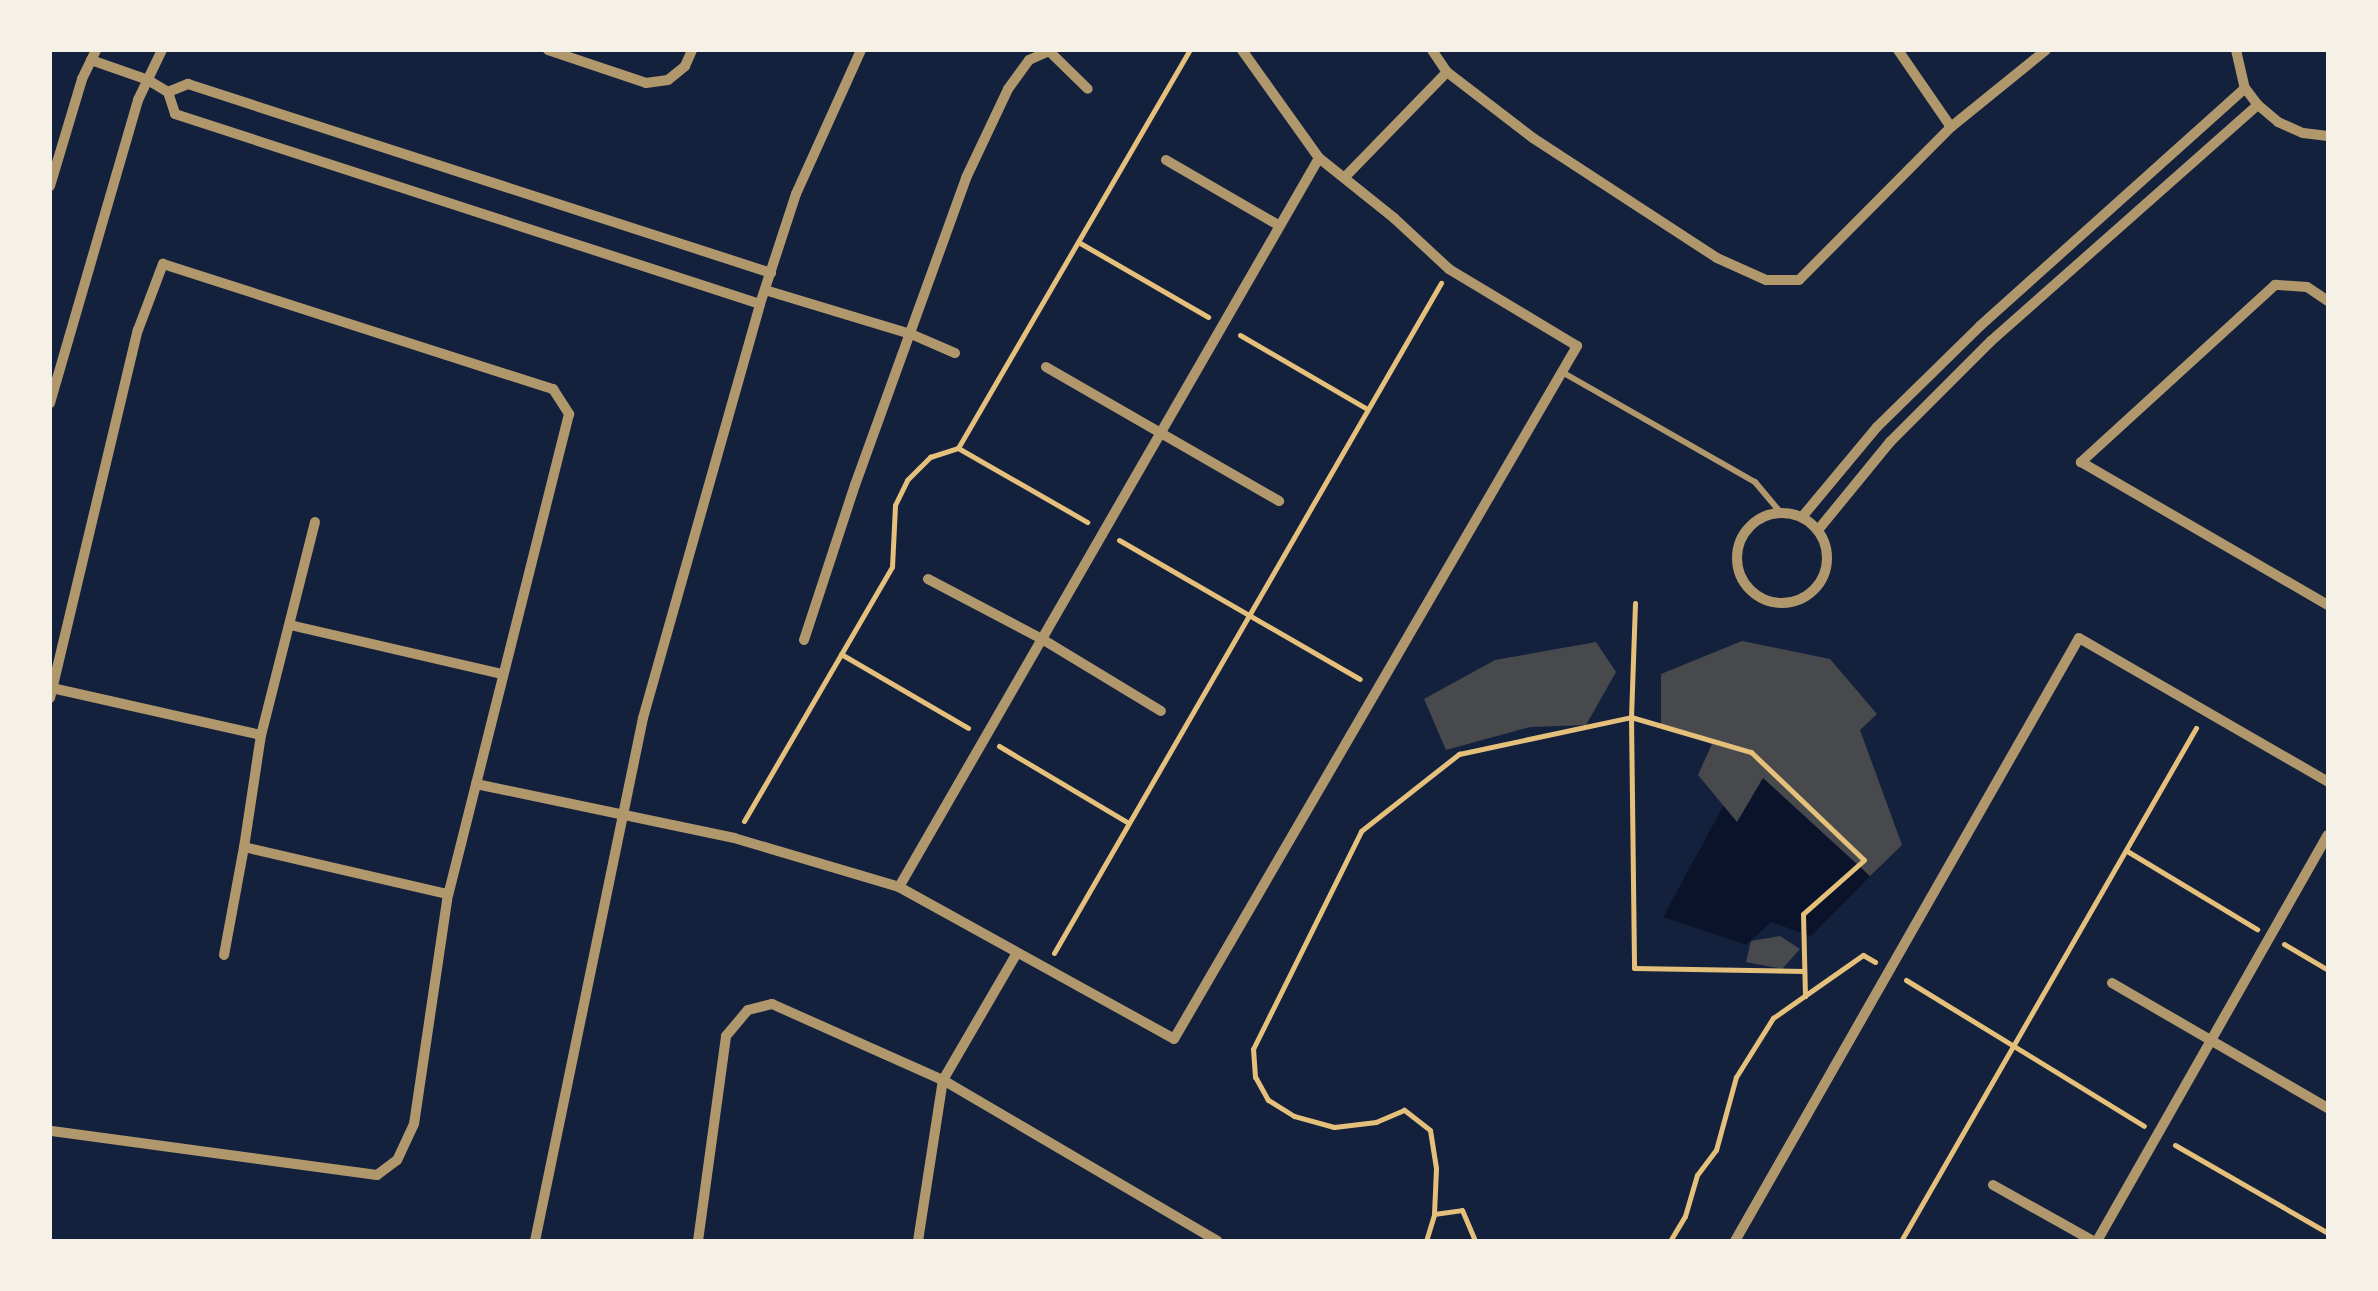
<!DOCTYPE html>
<style>
body{margin:0}
#map{position:relative;width:2378px;height:1291px;overflow:hidden;background:#14213d;font-family:Roboto,sans-serif}
div>[style]{position:absolute}
.water>*{inset:0;background:#0b132b}
.building>*{inset:0;background:#48494c}
.path>*{height:5px;margin:-2.5px;padding:0 2.5px;transform-origin:2.5px;border-radius:2.5px;background:#e5c07b}
.service>*{height:6px;margin:-3px;padding:0 3px;transform-origin:3px;border-radius:3px;background:#b1986c}
.minor>*{height:10px;margin:-5px;padding:0 5px;transform-origin:5px;border-radius:5px;background:#b1986c}
.minor>.ring{margin:-5px;padding:0;box-sizing:content-box;background:none;border:10px solid #b1986c;border-radius:50%}
span{translate:-50% -50%;white-space:nowrap;text-align:center;line-height:1.15;-webkit-text-stroke:8px #f6f1e7;paint-order:stroke}
.frame{position:absolute;inset:0;border:52px solid #f6f1e7;pointer-events:none}
</style>
<div id="map">
<div class="water">
<div style="clip-path:polygon(1768px 762px,1880px 866px,1811px 936px,1771px 922px,1746px 945px,1663px 917px,1726px 801px)"></div>
</div>
<div class="building">
<div style="clip-path:polygon(1742px 641px,1830px 659px,1877px 714px,1860px 730px,1902px 845px,1870px 876px,1763px 778px,1737px 822px,1698px 775px,1712px 744px,1661px 729px,1661px 674px)"></div>
<div style="clip-path:polygon(1596px 642px,1616px 672px,1586px 725px,1530px 727px,1446px 750px,1424px 699px,1495px 660px)"></div>
<div style="clip-path:polygon(1780px 936px,1800px 949px,1782px 969px,1746px 962px,1751px 941px)"></div>
</div>
<div class="path">
<div style="left:1080px;top:243px;width:148px;rotate:30deg"></div>
<div style="left:1240px;top:335px;width:147px;rotate:30.2deg"></div>
<div style="left:958px;top:448px;width:149px;rotate:29.8deg"></div>
<div style="left:1119px;top:540px;width:278px;rotate:30deg"></div>
<div style="left:1635px;top:603px;width:114px;rotate:92deg"></div>
<div style="left:1631px;top:717px;width:125px;rotate:16.3deg"></div>
<div style="left:1751px;top:752px;width:156px;rotate:43.7deg"></div>
<div style="left:1864px;top:860px;width:81px;rotate:138.5deg"></div>
<div style="left:1803px;top:914px;width:82px;rotate:88.6deg"></div>
<div style="left:841px;top:654px;width:147px;rotate:30.2deg"></div>
<div style="left:999px;top:746px;width:149px;rotate:30.7deg"></div>
<div style="left:744px;top:821px;width:294px;rotate:-59.8deg"></div>
<div style="left:892px;top:567px;width:62px;rotate:-87.2deg"></div>
<div style="left:895px;top:505px;width:28px;rotate:-64deg"></div>
<div style="left:907px;top:480px;width:33px;rotate:-45deg"></div>
<div style="left:930px;top:457px;width:29px;rotate:-18deg"></div>
<div style="left:958px;top:448px;width:461px;rotate:-59.8deg"></div>
<div style="left:2127px;top:851px;width:152px;rotate:31deg"></div>
<div style="left:2284px;top:944px;width:51px;rotate:30.6deg"></div>
<div style="left:1054px;top:953px;width:774px;rotate:-59.99deg"></div>
<div style="left:1906px;top:980px;width:279px;rotate:31.5deg"></div>
<div style="left:2175px;top:1145px;width:177px;rotate:29.9deg"></div>
<div style="left:1434px;top:1214px;width:46px;rotate:-87.5deg"></div>
<div style="left:1436px;top:1168px;width:38px;rotate:-99deg"></div>
<div style="left:1430px;top:1130px;width:33px;rotate:-142deg"></div>
<div style="left:1404px;top:1110px;width:30px;rotate:157deg"></div>
<div style="left:1376px;top:1122px;width:42px;rotate:173.2deg"></div>
<div style="left:1334px;top:1127px;width:41px;rotate:-164.6deg"></div>
<div style="left:1294px;top:1116px;width:31px;rotate:-148deg"></div>
<div style="left:1268px;top:1100px;width:26px;rotate:-119deg"></div>
<div style="left:1255px;top:1077px;width:28px;rotate:-94deg"></div>
<div style="left:1253px;top:1049px;width:243px;rotate:-63.6deg"></div>
<div style="left:1361px;top:831px;width:125px;rotate:-38.2deg"></div>
<div style="left:1459px;top:754px;width:176px;rotate:-12.1deg"></div>
<div style="left:1631px;top:717px;width:251px;rotate:89.3deg"></div>
<div style="left:1634px;top:968px;width:170px;rotate:1deg"></div>
<div style="left:1426px;top:1241px;width:28px;rotate:-73deg"></div>
<div style="left:1434px;top:1214px;width:28px;rotate:-8deg"></div>
<div style="left:1462px;top:1210px;width:34px;rotate:67deg"></div>
<div style="left:1670px;top:1241px;width:29px;rotate:-59deg"></div>
<div style="left:1685px;top:1216px;width:43px;rotate:-73.7deg"></div>
<div style="left:1697px;top:1175px;width:31px;rotate:-53deg"></div>
<div style="left:1716px;top:1150px;width:76px;rotate:-74.7deg"></div>
<div style="left:1736px;top:1077px;width:70px;rotate:-57.9deg"></div>
<div style="left:1773px;top:1018px;width:110px;rotate:-35deg"></div>
<div style="left:1863px;top:955px;width:14px;rotate:30deg"></div>
<div style="left:1901px;top:1241px;width:592px;rotate:-60.1deg"></div>
</div>
<div class="service">
<div style="left:1562px;top:372px;width:222px;rotate:29.7deg"></div>
<div style="left:1755px;top:482px;width:39px;rotate:50deg"></div>
</div>
<div class="minor">
<div style="left:548px;top:50px;width:103px;rotate:18.6deg"></div>
<div style="left:646px;top:83px;width:22px;rotate:-8deg"></div>
<div style="left:668px;top:80px;width:22px;rotate:-39deg"></div>
<div style="left:685px;top:66px;width:17px;rotate:-66deg"></div>
<div style="left:1432px;top:50px;width:27px;rotate:56deg"></div>
<div style="left:1447px;top:72px;width:108px;rotate:37.5deg"></div>
<div style="left:1533px;top:138px;width:220px;rotate:33.1deg"></div>
<div style="left:1717px;top:258px;width:54px;rotate:24.2deg"></div>
<div style="left:1766px;top:280px;width:33px"></div>
<div style="left:1799px;top:280px;width:216px;rotate:-45.2deg"></div>
<div style="left:1951px;top:127px;width:122px;rotate:-39deg"></div>
<div style="left:1898px;top:50px;width:93px;rotate:55.5deg"></div>
<div style="left:2236px;top:50px;width:39px;rotate:77deg"></div>
<div style="left:2245px;top:88px;width:21px;rotate:53deg"></div>
<div style="left:2258px;top:105px;width:26px;rotate:40deg"></div>
<div style="left:2278px;top:122px;width:27px;rotate:24deg"></div>
<div style="left:2303px;top:133px;width:25px;rotate:7deg"></div>
<div style="left:91px;top:60px;width:60px;rotate:19.3deg"></div>
<div style="left:148px;top:80px;width:23px;rotate:31deg"></div>
<div style="left:168px;top:92px;width:23px;rotate:72deg"></div>
<div style="left:175px;top:114px;width:615px;rotate:17.99deg"></div>
<div style="left:168px;top:92px;width:22px;rotate:-22deg"></div>
<div style="left:188px;top:84px;width:613px;rotate:17.96deg"></div>
<div style="left:1166px;top:160px;width:129px;rotate:30.1deg"></div>
<div style="left:1345px;top:177px;width:146px;rotate:-45.8deg"></div>
<div style="left:50px;top:186px;width:112px;rotate:-73.3deg"></div>
<div style="left:82px;top:79px;width:32px;rotate:-64deg"></div>
<div style="left:765px;top:290px;width:152px;rotate:16.8deg"></div>
<div style="left:911px;top:334px;width:48px;rotate:23.4deg"></div>
<div style="left:2328px;top:301px;width:25px;rotate:-146deg"></div>
<div style="left:2307px;top:287px;width:32px;rotate:-176deg"></div>
<div style="left:2275px;top:285px;width:263px;rotate:137.6deg"></div>
<div style="left:2081px;top:462px;width:285px;rotate:30.1deg"></div>
<div style="left:1046px;top:367px;width:269px;rotate:29.9deg"></div>
<div style="left:50px;top:403px;width:316px;rotate:-73.8deg"></div>
<div style="left:138px;top:100px;width:55px;rotate:-64.4deg"></div>
<div class="ring" style="left:1737px;top:513px;width:80px;height:80px"></div>
<div style="left:1802px;top:517px;width:117px;rotate:-50.2deg"></div>
<div style="left:1877px;top:427px;width:144px;rotate:-44.4deg"></div>
<div style="left:1980px;top:326px;width:356px;rotate:-41.9deg"></div>
<div style="left:315px;top:522px;width:220px;rotate:104.2deg"></div>
<div style="left:261px;top:735px;width:113px;rotate:98.6deg"></div>
<div style="left:244px;top:847px;width:209px;rotate:13deg"></div>
<div style="left:1818px;top:530px;width:114px;rotate:-50.7deg"></div>
<div style="left:1890px;top:442px;width:143px;rotate:-45deg"></div>
<div style="left:1991px;top:341px;width:356px;rotate:-41.5deg"></div>
<div style="left:928px;top:579px;width:129px;rotate:27.8deg"></div>
<div style="left:1042px;top:639px;width:139px;rotate:31.2deg"></div>
<div style="left:290px;top:625px;width:218px;rotate:13deg"></div>
<div style="left:804px;top:640px;width:163px;rotate:-71.8deg"></div>
<div style="left:855px;top:485px;width:326px;rotate:-70.1deg"></div>
<div style="left:966px;top:178px;width:98px;rotate:-64.7deg"></div>
<div style="left:1008px;top:89px;width:36px;rotate:-54deg"></div>
<div style="left:1029px;top:60px;width:22px;rotate:-24deg"></div>
<div style="left:1049px;top:51px;width:54px;rotate:44.3deg"></div>
<div style="left:52px;top:688px;width:214px;rotate:12.7deg"></div>
<div style="left:50px;top:698px;width:378px;rotate:-76.6deg"></div>
<div style="left:138px;top:330px;width:71px;rotate:-69.3deg"></div>
<div style="left:163px;top:264px;width:410px;rotate:17.8deg"></div>
<div style="left:553px;top:389px;width:30px;rotate:57deg"></div>
<div style="left:569px;top:414px;width:495px;rotate:104.1deg"></div>
<div style="left:448px;top:894px;width:232px;rotate:98.4deg"></div>
<div style="left:414px;top:1124px;width:40px;rotate:115deg"></div>
<div style="left:397px;top:1160px;width:25px;rotate:143deg"></div>
<div style="left:377px;top:1175px;width:330px;rotate:-172.3deg"></div>
<div style="left:476px;top:784px;width:264px;rotate:11.8deg"></div>
<div style="left:734px;top:838px;width:172px;rotate:16.5deg"></div>
<div style="left:899px;top:887px;width:314px;rotate:28.9deg"></div>
<div style="left:1174px;top:1039px;width:802px;rotate:-59.82deg"></div>
<div style="left:1577px;top:346px;width:149px;rotate:-149deg"></div>
<div style="left:1449px;top:269px;width:75px;rotate:-137.2deg"></div>
<div style="left:1394px;top:218px;width:96px;rotate:-141.3deg"></div>
<div style="left:1319px;top:158px;width:133px;rotate:-125.5deg"></div>
<div style="left:899px;top:887px;width:841px;rotate:-60.05deg"></div>
<div style="left:224px;top:955px;width:110px;rotate:-79.5deg"></div>
<div style="left:2112px;top:983px;width:250px;rotate:30.1deg"></div>
<div style="left:1993px;top:1185px;width:115px;rotate:29.2deg"></div>
<div style="left:535px;top:1241px;width:534px;rotate:-78.33deg"></div>
<div style="left:643px;top:718px;width:430px;rotate:-74.2deg"></div>
<div style="left:760px;top:304px;width:116px;rotate:-71.9deg"></div>
<div style="left:796px;top:194px;width:158px;rotate:-65.7deg"></div>
<div style="left:698px;top:1241px;width:207px;rotate:-82.2deg"></div>
<div style="left:726px;top:1036px;width:34px;rotate:-50deg"></div>
<div style="left:748px;top:1010px;width:25px;rotate:-14deg"></div>
<div style="left:772px;top:1004px;width:187px;rotate:24deg"></div>
<div style="left:943px;top:1080px;width:318px;rotate:30.4deg"></div>
<div style="left:918px;top:1241px;width:163px;rotate:-81.2deg"></div>
<div style="left:943px;top:1080px;width:147px;rotate:-59.8deg"></div>
<div style="left:1735px;top:1241px;width:694px;rotate:-60.3deg"></div>
<div style="left:2079px;top:638px;width:288px;rotate:30deg"></div>
<div style="left:2097px;top:1241px;width:467px;rotate:-60.4deg"></div>
</div>
<div class="frame"></div>
</div>
